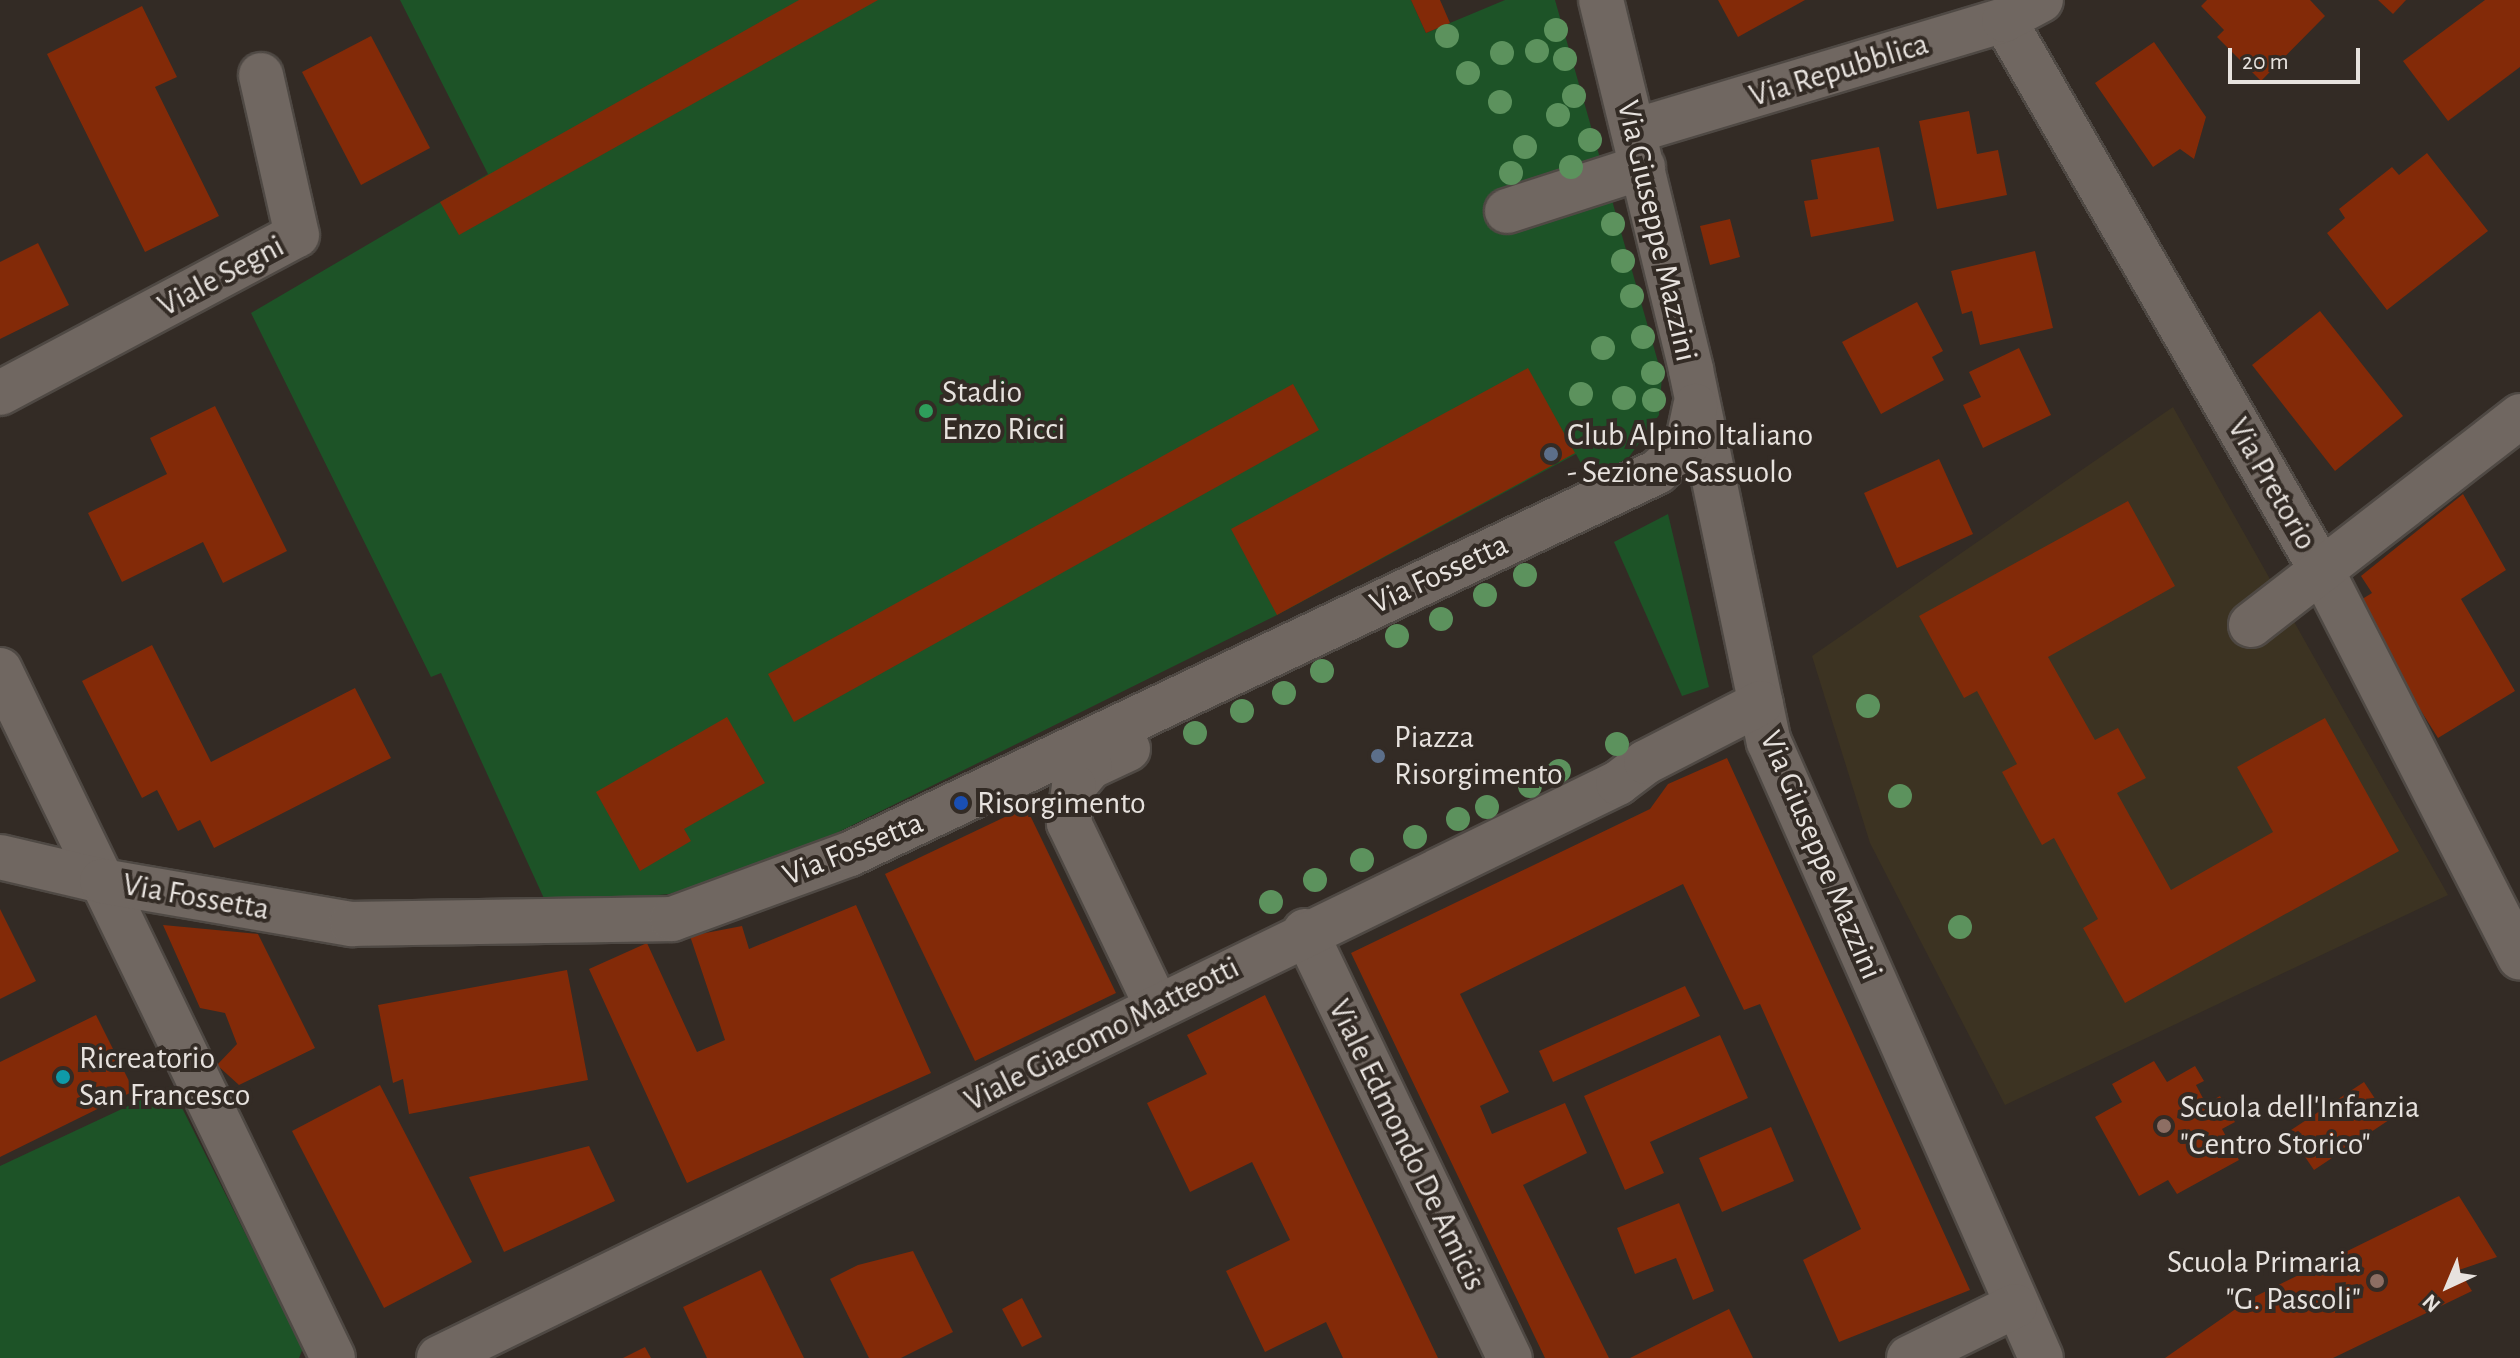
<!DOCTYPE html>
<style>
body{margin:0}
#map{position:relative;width:2520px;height:1358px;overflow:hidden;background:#332b25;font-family:"Alegreya Sans",sans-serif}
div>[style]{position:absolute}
.education>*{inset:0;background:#3c3322}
.green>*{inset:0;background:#1d5327}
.building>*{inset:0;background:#832a08}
.roads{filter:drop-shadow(2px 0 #4f4944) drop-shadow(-2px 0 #4f4944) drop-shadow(0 2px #4f4944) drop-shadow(0 -2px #4f4944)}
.minor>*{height:44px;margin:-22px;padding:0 22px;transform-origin:22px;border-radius:22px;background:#706761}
.trees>*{width:24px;height:24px;margin:-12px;border-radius:50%;background:#5c925d}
.dots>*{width:22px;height:22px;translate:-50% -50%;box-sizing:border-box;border:4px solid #332b25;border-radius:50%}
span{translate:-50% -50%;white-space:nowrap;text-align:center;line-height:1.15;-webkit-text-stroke:8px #332b25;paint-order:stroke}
.street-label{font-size:32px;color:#e7e2de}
.poi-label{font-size:32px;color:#e7e2de}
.left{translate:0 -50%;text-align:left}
.right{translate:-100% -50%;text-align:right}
.north{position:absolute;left:2408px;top:1246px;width:80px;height:80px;-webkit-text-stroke:6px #332b25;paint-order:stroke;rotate:224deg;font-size:22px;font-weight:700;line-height:32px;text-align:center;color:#e7e2de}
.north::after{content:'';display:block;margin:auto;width:28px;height:36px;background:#e7e2de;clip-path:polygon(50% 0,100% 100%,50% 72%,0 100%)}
.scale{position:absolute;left:2228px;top:48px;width:132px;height:36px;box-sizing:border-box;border:4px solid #e7e2de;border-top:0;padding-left:10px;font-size:24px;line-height:28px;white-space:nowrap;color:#e7e2de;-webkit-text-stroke:6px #332b25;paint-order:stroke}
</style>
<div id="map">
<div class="education">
<div style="clip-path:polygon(2173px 407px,2448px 895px,2005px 1105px,1870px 843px,1812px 656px)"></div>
</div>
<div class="green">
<div style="clip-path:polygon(400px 0,1411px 0,1426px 33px,1505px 0,1555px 0,1662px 376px,1659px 415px,1629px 457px,1590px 480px,1576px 454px,1277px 615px,782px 860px,669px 894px,547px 905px,441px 673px,431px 677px,251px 313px,488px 174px)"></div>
<div style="clip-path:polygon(1668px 514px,1709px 687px,1682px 696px,1614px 542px)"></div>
<div style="clip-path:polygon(171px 1086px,303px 1348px,299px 1358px,0 1358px,0 1166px)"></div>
</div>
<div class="building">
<div style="clip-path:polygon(799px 0,878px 0,459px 235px,440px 202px)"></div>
<div style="clip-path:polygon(1411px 0,1440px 0,1450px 23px,1426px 33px)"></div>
<div style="clip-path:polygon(1718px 0,1805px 0,1738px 37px)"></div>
<div style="clip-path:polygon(2207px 0,2310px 0,2325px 16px,2261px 81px,2217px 37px,2224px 30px,2201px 6px)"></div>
<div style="clip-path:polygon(2378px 0,2406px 0,2393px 14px)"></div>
<div style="clip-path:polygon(2485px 0,2520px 0,2520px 67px,2448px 121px,2403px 61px)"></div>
<div style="clip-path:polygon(142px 6px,177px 77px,155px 87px,219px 216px,145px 252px,47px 54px)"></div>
<div style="clip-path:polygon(371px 36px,430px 148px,361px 185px,302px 72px)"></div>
<div style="clip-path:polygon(2154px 42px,2206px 117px,2194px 159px,2180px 149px,2153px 167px,2095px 83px)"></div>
<div style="clip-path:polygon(1969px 111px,1977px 154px,1998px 150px,2007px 195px,1937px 209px,1919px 121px)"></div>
<div style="clip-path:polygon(1879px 147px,1894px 221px,1811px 237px,1804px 201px,1818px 199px,1811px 160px)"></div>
<div style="clip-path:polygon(2427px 153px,2488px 231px,2387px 310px,2327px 233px,2345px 218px,2339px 209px,2392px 167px,2399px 175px)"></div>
<div style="clip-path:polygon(1730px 219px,1740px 257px,1710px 265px,1700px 226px)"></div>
<div style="clip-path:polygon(38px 243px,69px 305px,0 339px,0 262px)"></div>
<div style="clip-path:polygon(2035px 251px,2053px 328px,1980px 345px,1972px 311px,1962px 314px,1951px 271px)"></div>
<div style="clip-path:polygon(1917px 302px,1943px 351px,1932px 357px,1944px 380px,1881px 414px,1842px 342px)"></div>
<div style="clip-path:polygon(2320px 311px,2403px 416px,2335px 471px,2252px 365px)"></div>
<div style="clip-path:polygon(2019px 348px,2051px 415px,1983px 448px,1963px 405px,1981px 397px,1969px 372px)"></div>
<div style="clip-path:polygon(1528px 368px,1575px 453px,1277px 615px,1231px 529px)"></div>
<div style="clip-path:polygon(1293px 384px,1319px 430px,794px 722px,768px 674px)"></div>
<div style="clip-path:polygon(215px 406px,287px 551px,223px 583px,203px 542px,122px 582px,88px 513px,167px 474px,150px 438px)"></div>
<div style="clip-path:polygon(1939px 459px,1973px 534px,1897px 568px,1864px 493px)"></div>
<div style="clip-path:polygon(2463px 494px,2506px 570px,2461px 599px,2515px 691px,2438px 738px,2354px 604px,2372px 593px,2361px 576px)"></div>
<div style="clip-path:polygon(2128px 501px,2175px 586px,2048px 657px,2095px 740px,2118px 728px,2146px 778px,2117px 793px,2171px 890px,2273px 832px,2237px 767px,2325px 718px,2399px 851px,2125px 1003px,2083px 928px,2098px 919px,2054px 838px,2042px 845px,2002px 772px,2017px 764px,1977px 691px,1964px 698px,1919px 616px)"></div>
<div style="clip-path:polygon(152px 645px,211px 762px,355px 688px,391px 758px,214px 848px,200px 820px,178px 831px,157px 790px,142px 798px,82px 681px)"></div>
<div style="clip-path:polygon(727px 717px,765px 783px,684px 829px,691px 841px,640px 871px,596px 792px)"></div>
<div style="clip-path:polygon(1727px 758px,1970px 1290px,1839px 1342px,1803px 1260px,1861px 1229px,1760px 1004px,1744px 1010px,1683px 884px,1460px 994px,1509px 1092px,1480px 1106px,1492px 1134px,1565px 1103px,1587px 1153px,1523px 1185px,1609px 1358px,1545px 1358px,1351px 953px,1650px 809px,1668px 784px)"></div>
<div style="clip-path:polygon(1026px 807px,1116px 993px,975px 1061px,885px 874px)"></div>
<div style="clip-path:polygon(856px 905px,931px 1073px,687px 1183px,589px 969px,647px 943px,697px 1052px,725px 1040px,690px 936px,742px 926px,749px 949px)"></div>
<div style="clip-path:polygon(0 909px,36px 981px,0 999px)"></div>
<div style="clip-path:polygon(163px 925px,258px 934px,315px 1048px,239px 1085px,217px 1065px,237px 1044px,225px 1013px,200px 1008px)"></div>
<div style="clip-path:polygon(567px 970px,588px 1080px,409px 1114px,403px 1079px,393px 1083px,378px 1005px)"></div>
<div style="clip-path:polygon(1685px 986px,1700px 1016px,1553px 1082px,1539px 1051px)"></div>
<div style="clip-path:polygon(1265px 995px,1438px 1358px,1343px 1358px,1326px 1322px,1265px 1352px,1226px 1271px,1290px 1240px,1252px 1162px,1190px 1192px,1147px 1103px,1207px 1074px,1187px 1035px)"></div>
<div style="clip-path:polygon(96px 1015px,134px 1091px,0 1157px,0 1062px)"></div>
<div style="clip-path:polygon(1720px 1035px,1748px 1098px,1650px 1142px,1664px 1173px,1625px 1190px,1584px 1096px)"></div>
<div style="clip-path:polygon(2154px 1061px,2167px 1082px,2195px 1066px,2204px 1081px,2196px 1085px,2206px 1104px,2220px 1096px,2235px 1122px,2222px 1129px,2239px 1160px,2177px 1194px,2168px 1180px,2139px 1196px,2095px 1117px,2122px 1102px,2112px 1084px)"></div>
<div style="clip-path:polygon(2364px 1082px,2389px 1120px,2314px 1170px,2288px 1132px)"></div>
<div style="clip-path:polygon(380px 1085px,472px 1262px,384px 1308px,292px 1131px)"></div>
<div style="clip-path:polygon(1771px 1127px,1794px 1181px,1722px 1212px,1699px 1158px)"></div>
<div style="clip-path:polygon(589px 1146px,615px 1201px,504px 1252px,469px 1177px)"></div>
<div style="clip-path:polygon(2459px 1196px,2497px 1257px,2459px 1270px,2472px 1291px,2333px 1358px,2165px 1358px,2250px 1299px)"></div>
<div style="clip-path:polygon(1679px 1203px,1714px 1291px,1693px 1300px,1676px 1258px,1635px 1274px,1617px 1228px)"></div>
<div style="clip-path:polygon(913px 1251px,953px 1332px,901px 1358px,869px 1358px,830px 1279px,858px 1265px)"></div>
<div style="clip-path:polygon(761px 1270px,804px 1358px,707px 1358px,683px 1307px)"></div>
<div style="clip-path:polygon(1022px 1298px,1042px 1337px,1022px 1347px,1002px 1309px)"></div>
<div style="clip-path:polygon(1729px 1309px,1753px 1358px,1630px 1358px)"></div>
<div style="clip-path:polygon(645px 1347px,651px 1358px,623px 1358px)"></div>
</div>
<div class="roads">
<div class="minor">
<div style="left:1601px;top:0;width:381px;rotate:76.3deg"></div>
<div style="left:1691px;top:370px;width:380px;rotate:78.2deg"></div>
<div style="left:1769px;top:742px;width:673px;rotate:66.18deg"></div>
<div style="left:2004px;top:20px;width:638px;rotate:60.02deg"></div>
<div style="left:2323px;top:573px;width:432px;rotate:62.9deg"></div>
<div style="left:1634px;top:131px;width:386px;rotate:-16.7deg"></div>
<div style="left:2004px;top:20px;width:42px;rotate:-28.4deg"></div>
<div style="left:1507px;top:211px;width:143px;rotate:-17.9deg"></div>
<div style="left:0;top:393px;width:336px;rotate:-28deg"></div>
<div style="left:297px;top:235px;width:164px;rotate:-102.7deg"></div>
<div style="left:2251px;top:625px;width:341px;rotate:-37.8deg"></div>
<div style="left:0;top:670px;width:764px;rotate:64.17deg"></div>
<div style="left:1128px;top:749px;width:42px;rotate:154.7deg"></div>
<div style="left:1090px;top:767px;width:25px;rotate:130deg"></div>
<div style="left:1074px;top:786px;width:37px;rotate:98deg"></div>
<div style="left:1069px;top:823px;width:204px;rotate:64.4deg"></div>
<div style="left:0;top:857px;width:105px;rotate:13.2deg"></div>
<div style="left:102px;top:881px;width:254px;rotate:9.8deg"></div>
<div style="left:352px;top:924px;width:320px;rotate:-0.9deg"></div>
<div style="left:672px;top:919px;width:189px;rotate:-20.1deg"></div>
<div style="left:850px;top:854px;width:893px;rotate:-25.33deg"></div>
<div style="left:1657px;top:472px;width:40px;rotate:-42deg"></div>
<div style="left:1687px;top:445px;width:40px;rotate:-78deg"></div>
<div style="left:1305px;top:931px;width:474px;rotate:64.4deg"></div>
<div style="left:439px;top:1358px;width:1312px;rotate:-26deg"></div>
<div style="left:1618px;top:783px;width:35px;rotate:-37deg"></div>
<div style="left:1646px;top:762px;width:129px;rotate:-27.2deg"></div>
<div style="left:1909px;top:1358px;width:118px;rotate:-26.1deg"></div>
</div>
</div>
<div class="trees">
<div style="left:1556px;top:30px"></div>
<div style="left:1447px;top:36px"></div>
<div style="left:1537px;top:51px"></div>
<div style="left:1502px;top:53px"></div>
<div style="left:1565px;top:59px"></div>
<div style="left:1468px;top:73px"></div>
<div style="left:1574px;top:96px"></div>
<div style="left:1500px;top:102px"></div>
<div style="left:1558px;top:115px"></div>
<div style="left:1590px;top:140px"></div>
<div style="left:1525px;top:147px"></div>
<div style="left:1571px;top:167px"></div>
<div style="left:1511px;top:173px"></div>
<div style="left:1613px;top:224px"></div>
<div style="left:1623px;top:261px"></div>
<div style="left:1632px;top:296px"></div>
<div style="left:1643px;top:337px"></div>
<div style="left:1603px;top:348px"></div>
<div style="left:1653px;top:373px"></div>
<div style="left:1581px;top:394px"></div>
<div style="left:1624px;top:398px"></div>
<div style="left:1654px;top:400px"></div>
<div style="left:1525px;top:575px"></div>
<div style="left:1485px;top:595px"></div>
<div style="left:1441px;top:619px"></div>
<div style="left:1397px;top:636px"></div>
<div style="left:1322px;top:671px"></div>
<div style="left:1284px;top:693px"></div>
<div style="left:1868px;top:706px"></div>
<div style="left:1242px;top:711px"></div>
<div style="left:1195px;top:733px"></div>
<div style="left:1617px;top:744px"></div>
<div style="left:1559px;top:771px"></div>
<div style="left:1530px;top:786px"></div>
<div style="left:1900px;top:796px"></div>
<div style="left:1487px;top:807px"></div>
<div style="left:1458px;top:819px"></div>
<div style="left:1415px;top:837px"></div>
<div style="left:1362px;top:860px"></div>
<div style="left:1315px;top:880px"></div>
<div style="left:1271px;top:902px"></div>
<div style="left:1960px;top:927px"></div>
</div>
<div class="dots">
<div style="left:926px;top:411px;background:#2e9e5b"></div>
<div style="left:1551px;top:454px;background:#5c6f8a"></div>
<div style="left:1378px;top:756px;background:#5c6f8a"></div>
<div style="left:961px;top:803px;background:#1a4fb4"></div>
<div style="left:63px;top:1077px;background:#0f9aa8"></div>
<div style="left:2164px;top:1126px;background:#8d6e63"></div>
<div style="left:2377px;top:1281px;background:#8d6e63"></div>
</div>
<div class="street-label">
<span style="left:1839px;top:70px;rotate:-17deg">Via Repubblica</span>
<span style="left:1657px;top:231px;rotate:77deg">Via Giuseppe Mazzini</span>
<span style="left:221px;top:276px;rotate:-28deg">Viale Segni</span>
<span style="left:2272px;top:484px;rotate:60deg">Via Pretorio</span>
<span style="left:1439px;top:574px;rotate:-25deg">Via Fossetta</span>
<span style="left:853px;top:849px;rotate:-22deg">Via Fossetta</span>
<span style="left:1821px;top:855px;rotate:67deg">Via Giuseppe Mazzini</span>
<span style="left:196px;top:897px;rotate:10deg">Via Fossetta</span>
<span style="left:1102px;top:1034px;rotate:-27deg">Viale Giacomo Matteotti</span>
<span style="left:1407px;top:1145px;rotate:64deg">Viale Edmondo De Amicis</span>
</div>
<div class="poi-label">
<span class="left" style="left:942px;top:411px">Stadio<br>Enzo Ricci</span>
<span class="left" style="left:1567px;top:454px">Club Alpino Italiano<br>- Sezione Sassuolo</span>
<span class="left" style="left:1394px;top:756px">Piazza<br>Risorgimento</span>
<span class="left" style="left:977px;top:803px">Risorgimento</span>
<span class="left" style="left:79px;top:1077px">Ricreatorio<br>San Francesco</span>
<span class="left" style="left:2180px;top:1126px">Scuola dell'Infanzia<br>"Centro Storico"</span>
<span class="right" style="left:2361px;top:1281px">Scuola Primaria<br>"G. Pascoli"</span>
</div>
<div class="north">N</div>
<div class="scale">20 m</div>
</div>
